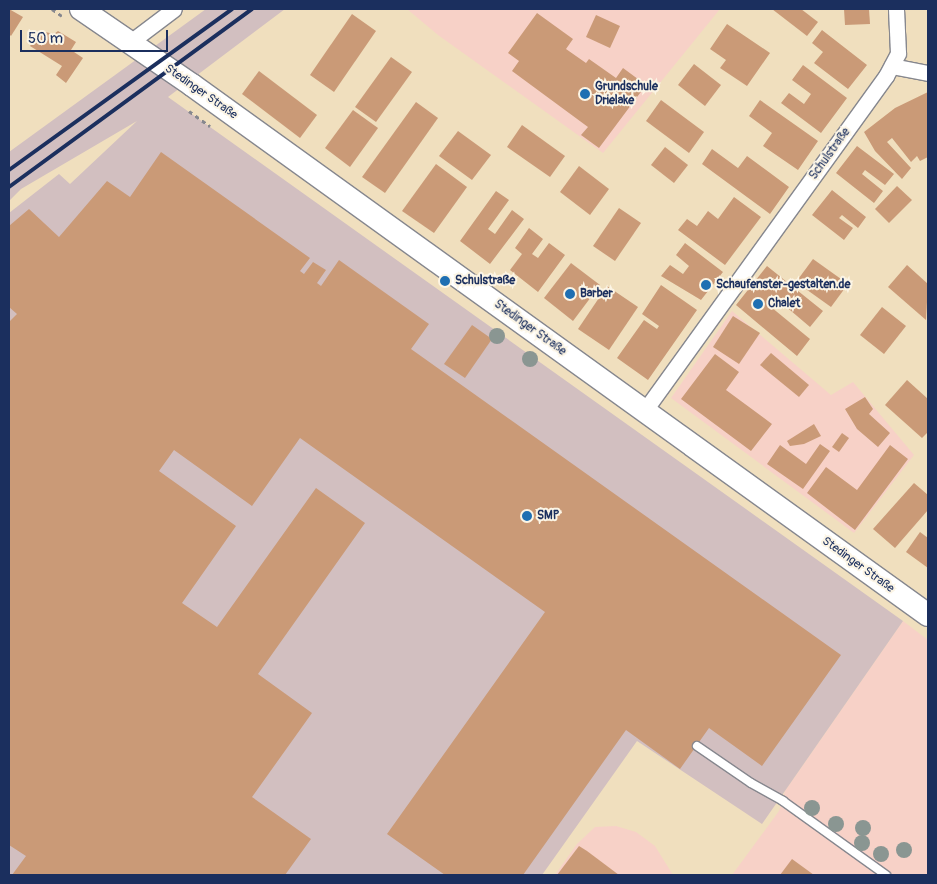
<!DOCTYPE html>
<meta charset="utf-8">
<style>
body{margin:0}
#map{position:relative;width:937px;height:884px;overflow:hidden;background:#f0dfbe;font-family:Pangolin,sans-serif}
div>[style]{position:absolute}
.built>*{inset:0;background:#f7d1c7}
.industrial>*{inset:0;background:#d2bfc0}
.building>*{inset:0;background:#ca9a77}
.path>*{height:3px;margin-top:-1.5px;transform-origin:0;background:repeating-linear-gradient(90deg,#86878e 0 4px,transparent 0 8px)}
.roads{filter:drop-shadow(1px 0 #86878e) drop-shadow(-1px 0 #86878e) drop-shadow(0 1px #86878e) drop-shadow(0 -1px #86878e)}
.service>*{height:8px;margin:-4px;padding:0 4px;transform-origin:4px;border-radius:4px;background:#fff}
.minor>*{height:15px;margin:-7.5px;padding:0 7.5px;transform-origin:7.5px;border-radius:7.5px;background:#fff}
.secondary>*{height:22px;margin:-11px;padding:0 11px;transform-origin:11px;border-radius:11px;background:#fff}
.rail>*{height:4px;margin:-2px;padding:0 2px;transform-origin:2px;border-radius:2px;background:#1b2f5e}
.trees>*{width:16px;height:16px;margin:-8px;border-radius:50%;background:#8a9692}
.dots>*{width:14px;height:14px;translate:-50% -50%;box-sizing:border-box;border:2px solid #fcf5e5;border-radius:50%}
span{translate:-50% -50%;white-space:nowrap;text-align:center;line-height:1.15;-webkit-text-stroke:4px #fcf5e5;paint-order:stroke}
.poi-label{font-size:12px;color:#1b2f5e;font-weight:700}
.left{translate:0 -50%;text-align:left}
.street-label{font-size:12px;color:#1b2f5e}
.frame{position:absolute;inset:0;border:10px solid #1b2f5e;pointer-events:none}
.scale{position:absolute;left:20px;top:30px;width:148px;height:22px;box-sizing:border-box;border:2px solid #1b2f5e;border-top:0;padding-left:6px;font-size:15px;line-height:18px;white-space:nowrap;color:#1b2f5e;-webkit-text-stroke:4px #fcf5e5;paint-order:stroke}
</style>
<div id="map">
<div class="built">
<div style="clip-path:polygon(407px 9px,720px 9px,603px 153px,438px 35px)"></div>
<div style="clip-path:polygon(732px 311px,831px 395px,853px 382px,914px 455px,854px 533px,671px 398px)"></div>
<div style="clip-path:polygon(903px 621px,928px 640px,928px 875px,732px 875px,779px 811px,785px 791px)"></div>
<div style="clip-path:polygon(616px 826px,636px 832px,655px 846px,673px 875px,555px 875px,577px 844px,595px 827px)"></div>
</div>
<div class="industrial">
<div style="clip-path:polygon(206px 9px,285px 9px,168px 97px,903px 621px,762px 824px,637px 741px,542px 875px,9px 875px,9px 213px,59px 174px,70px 184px,137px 121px,21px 189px,9px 201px,9px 152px)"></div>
</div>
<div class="building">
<div style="clip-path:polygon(9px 9px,23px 17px,11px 36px,9px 34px)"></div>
<div style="clip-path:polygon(772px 9px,801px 9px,818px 22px,807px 36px)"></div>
<div style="clip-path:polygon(844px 9px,869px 9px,870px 24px,845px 25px)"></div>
<div style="clip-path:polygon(537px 13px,573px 39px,566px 49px,586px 63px,589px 59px,616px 78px,623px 68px,646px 85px,599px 148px,581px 135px,588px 127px,512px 71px,519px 61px,508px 53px)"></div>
<div style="clip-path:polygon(352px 14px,376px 31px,334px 92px,310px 75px)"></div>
<div style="clip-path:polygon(596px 15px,620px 26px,610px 48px,586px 37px)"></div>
<div style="clip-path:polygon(727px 24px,770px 53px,747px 86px,720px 68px,726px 60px,710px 49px)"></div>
<div style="clip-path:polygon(822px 30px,867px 65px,848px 89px,814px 63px,823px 52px,812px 43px)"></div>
<div style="clip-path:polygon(41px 31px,54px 34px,58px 31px,76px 42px,71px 50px,83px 58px,66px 83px,56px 75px,62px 66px,30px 46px)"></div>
<div style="clip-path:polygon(391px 57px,412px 72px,376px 122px,355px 107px)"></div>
<div style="clip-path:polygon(694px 64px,721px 85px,705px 106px,678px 85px)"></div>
<div style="clip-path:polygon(803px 65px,847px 98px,821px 133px,781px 103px,789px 93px,804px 104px,811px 94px,792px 80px)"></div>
<div style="clip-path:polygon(259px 71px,317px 115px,300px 138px,242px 94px)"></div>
<div style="clip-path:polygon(928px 92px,928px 157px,920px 161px,917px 156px,911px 162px,892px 138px,887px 142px,911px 168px,902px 179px,875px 151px,864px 132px,895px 108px)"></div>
<div style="clip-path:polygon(661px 100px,704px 132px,689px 153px,646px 121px)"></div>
<div style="clip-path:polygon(760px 100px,818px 141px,798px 170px,763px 146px,772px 133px,749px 116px)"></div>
<div style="clip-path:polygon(416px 102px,438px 118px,385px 193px,362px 177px)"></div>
<div style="clip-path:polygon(353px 110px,378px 128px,350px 167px,325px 148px)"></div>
<div style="clip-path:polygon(522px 125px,565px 156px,550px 177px,507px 147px)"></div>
<div style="clip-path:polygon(458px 131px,491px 155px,472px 180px,439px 156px)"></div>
<div style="clip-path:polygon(857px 146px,894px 174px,885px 185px,865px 170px,862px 174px,883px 191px,874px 203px,836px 173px)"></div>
<div style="clip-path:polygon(665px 147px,688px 165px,674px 183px,651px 165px)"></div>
<div style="clip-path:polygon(712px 149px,738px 168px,747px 156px,789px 187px,770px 214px,702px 164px)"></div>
<div style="clip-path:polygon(161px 152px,310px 258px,300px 271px,304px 274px,313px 262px,326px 270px,317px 283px,321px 286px,339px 260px,429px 324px,411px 349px,841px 655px,762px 766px,709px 728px,680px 769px,626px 730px,523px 875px,445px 875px,387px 834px,545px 612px,300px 438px,252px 506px,174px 450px,159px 471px,236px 526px,182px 603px,217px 627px,316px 488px,365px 523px,258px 674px,312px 713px,252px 797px,311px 839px,285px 875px,12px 875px,26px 856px,9px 845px,9px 322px,17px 314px,9px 307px,9px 226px,29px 209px,59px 237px,107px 181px,130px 197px)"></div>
<div style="clip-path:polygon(436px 164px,467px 187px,434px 233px,402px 211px)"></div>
<div style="clip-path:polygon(579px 166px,609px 189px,590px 215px,560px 192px)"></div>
<div style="clip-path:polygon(897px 186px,912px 200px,889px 223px,875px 209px)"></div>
<div style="clip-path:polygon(832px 190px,866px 217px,858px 228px,842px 215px,839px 218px,853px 228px,844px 240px,812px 215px)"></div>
<div style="clip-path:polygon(496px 191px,509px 200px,488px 229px,495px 234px,512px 210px,524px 219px,490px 264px,460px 241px)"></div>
<div style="clip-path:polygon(734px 197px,761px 217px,725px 265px,678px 230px,687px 219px,697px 226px,708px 211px,718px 219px)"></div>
<div style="clip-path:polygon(619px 208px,641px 223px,615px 261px,593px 246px)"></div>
<div style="clip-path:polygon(529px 228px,543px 239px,532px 254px,538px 258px,549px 243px,565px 255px,538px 292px,510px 270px,522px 254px,515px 248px)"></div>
<div style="clip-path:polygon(685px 243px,723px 272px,701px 300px,661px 276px,670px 265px,683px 274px,689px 266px,676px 255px)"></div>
<div style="clip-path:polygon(813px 259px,848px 284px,831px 307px,796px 282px)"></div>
<div style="clip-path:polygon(571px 263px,600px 285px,573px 321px,544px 298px)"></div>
<div style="clip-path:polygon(907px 265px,928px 284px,926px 320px,888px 287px)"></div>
<div style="clip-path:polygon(767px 266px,823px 311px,810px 327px,777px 299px,771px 307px,810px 339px,797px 356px,736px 305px)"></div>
<div style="clip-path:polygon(661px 285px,697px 310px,648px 380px,617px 358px,644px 320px,657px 329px,659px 326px,642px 314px)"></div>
<div style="clip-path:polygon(607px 286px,638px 307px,609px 350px,578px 329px)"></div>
<div style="clip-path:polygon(882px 307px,906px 326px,884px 354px,860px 335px)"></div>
<div style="clip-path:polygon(733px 316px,760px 333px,739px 364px,713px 347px)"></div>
<div style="clip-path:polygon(472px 325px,492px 339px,465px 378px,444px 364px)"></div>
<div style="clip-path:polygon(771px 353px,809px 385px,799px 397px,760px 365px)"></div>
<div style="clip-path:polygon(715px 354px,739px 372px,726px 390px,772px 424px,751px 451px,681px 399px)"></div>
<div style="clip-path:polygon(907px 380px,928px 399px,928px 432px,922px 438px,885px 405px)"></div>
<div style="clip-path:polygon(865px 397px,873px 409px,869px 414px,890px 433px,878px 447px,857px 429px,845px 409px)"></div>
<div style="clip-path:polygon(814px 424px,821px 436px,804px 444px,790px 446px,787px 441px)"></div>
<div style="clip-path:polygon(842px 433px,849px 438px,839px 452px,832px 447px)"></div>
<div style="clip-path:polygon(820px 444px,830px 451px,803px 489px,767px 464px,780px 445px,806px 464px)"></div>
<div style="clip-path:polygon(890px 445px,908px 459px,855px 530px,807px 493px,826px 467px,857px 490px)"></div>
<div style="clip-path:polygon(914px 483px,928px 495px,928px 510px,895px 548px,873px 529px)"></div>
<div style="clip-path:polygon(920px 532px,928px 538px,928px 568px,906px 552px)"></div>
<div style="clip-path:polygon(579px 846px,587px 851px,619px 875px,557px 875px)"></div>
<div style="clip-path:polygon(792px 859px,814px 875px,780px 875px)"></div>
</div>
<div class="path">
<div style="left:52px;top:9px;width:12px;rotate:35deg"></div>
<div style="left:189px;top:111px;width:26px;rotate:36deg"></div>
</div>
<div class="roads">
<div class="service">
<div style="left:697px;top:746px;width:65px;rotate:34.4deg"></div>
<div style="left:751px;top:783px;width:37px;rotate:29deg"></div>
<div style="left:783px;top:801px;width:127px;rotate:35.7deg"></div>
</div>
<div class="minor">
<div style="left:129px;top:43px;width:56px;rotate:-37.1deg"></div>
<div style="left:892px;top:66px;width:37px;rotate:11deg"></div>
<div style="left:645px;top:410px;width:412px;rotate:-54.2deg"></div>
<div style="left:886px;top:76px;width:26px;rotate:-62deg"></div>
<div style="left:898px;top:53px;width:44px;rotate:-92.6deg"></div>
</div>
<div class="secondary">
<div style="left:81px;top:9px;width:135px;rotate:34.4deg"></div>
<div style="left:192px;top:85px;width:907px;rotate:35.76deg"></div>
</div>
</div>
<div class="rail">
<div style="left:9px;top:170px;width:275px;rotate:-35.8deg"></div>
<div style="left:9px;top:187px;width:301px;rotate:-36.2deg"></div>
</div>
<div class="trees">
<div style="left:497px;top:336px"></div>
<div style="left:530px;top:359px"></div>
<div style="left:812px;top:808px"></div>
<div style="left:836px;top:824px"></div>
<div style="left:863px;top:828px"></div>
<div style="left:862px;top:843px"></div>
<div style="left:904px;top:850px"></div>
<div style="left:881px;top:854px"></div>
</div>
<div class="dots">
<div style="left:585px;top:94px;background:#1f6fb2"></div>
<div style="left:445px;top:281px;background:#1f6fb2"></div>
<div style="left:706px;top:285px;background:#1f6fb2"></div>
<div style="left:570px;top:294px;background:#1f6fb2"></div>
<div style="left:758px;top:304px;background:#1f6fb2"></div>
<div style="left:527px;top:516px;background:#1f6fb2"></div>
</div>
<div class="poi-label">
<span class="left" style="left:595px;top:94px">Grundschule<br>Drielake</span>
<span class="left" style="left:455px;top:281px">Schulstraße</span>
<span class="left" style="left:716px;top:285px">Schaufenster-gestalten.de</span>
<span class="left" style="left:580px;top:294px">Barber</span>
<span class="left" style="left:768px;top:304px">Chalet</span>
<span class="left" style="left:537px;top:516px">SMP</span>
</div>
<div class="street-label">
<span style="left:201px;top:92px;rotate:35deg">Stedinger Straße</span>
<span style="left:830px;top:154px;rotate:-54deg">Schulstraße</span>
<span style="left:530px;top:328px;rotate:36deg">Stedinger Straße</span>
<span style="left:858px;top:565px;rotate:36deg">Stedinger Straße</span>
</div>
<div class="frame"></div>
<div class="scale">50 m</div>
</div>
